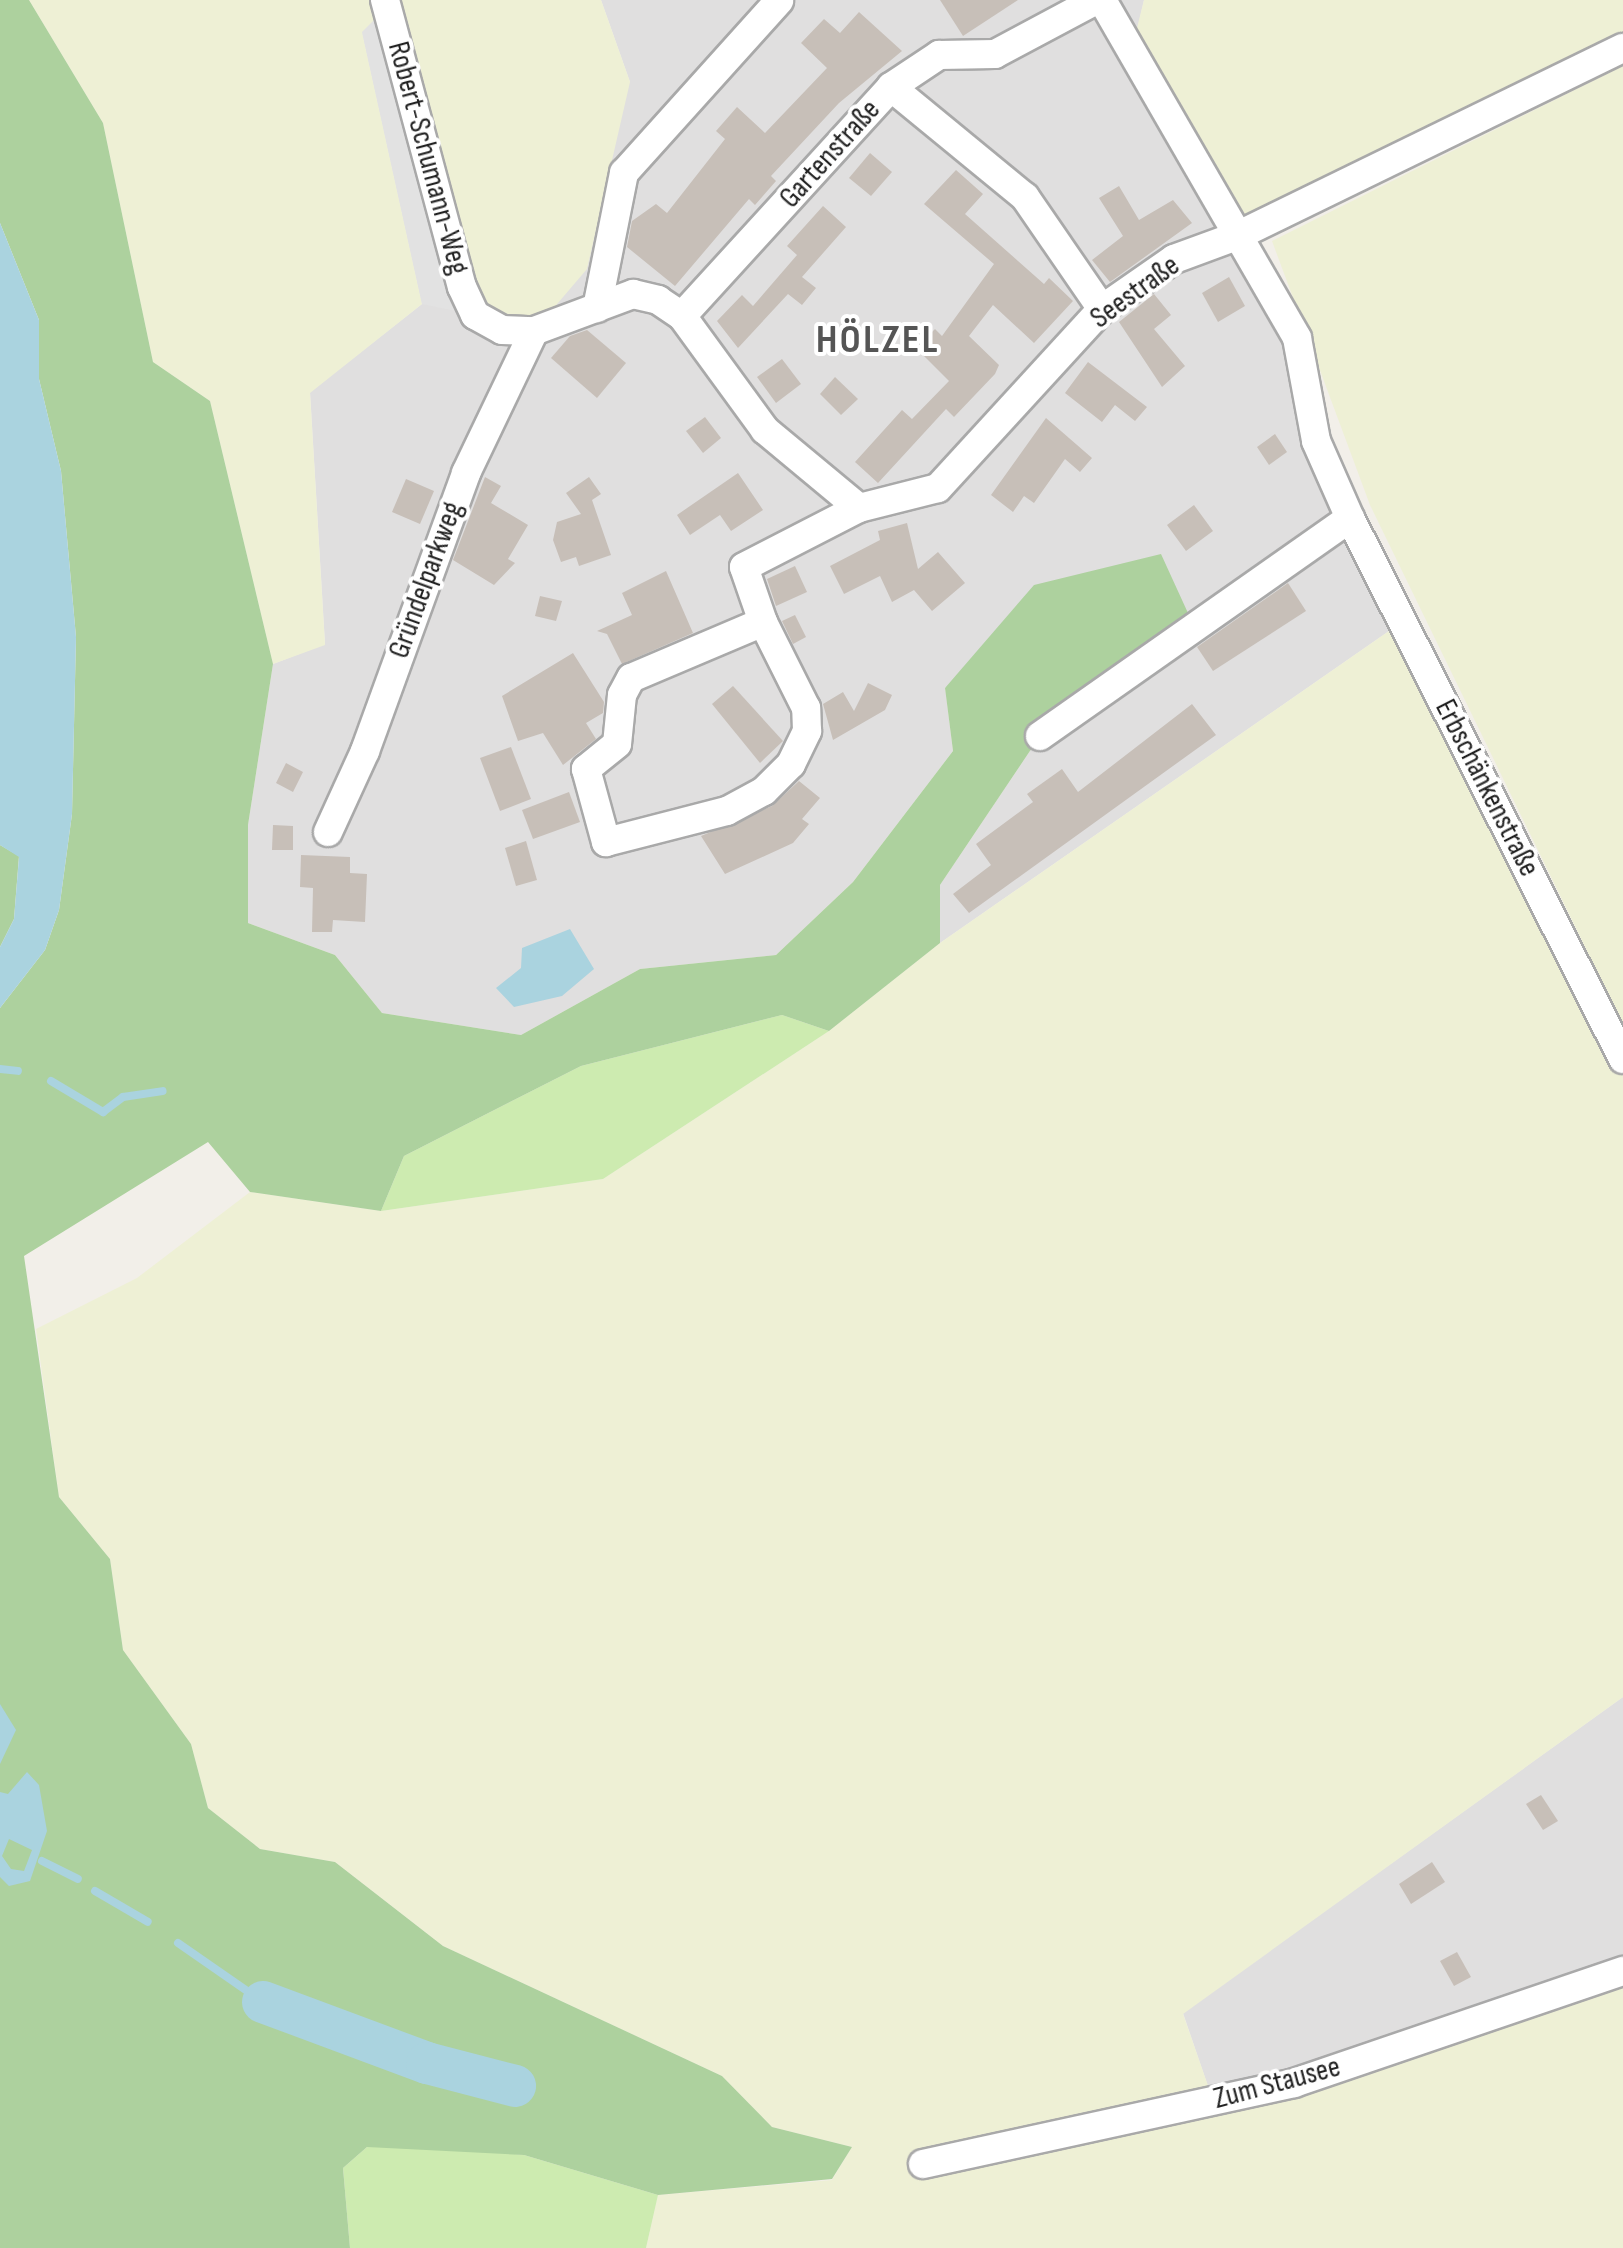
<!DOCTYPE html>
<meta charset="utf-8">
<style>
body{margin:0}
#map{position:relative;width:1623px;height:2248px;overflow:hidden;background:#f2efe9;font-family:"Sofia Sans Condensed",sans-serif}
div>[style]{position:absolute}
.residential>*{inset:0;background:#e0dfdf}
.farmland>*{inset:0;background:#eef0d5}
.grass>*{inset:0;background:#cdebb0}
.forest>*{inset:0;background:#add19e}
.parking>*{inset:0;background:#e2e2e2}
.water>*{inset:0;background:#aad3df}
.stream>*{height:8px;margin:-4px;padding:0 4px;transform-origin:4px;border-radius:4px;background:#aad3df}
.river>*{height:42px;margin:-21px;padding:0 21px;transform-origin:21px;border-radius:21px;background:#aad3df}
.building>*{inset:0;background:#c7bfb8}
.roads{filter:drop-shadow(2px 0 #a9a9a9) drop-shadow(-2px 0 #a9a9a9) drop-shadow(0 2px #a9a9a9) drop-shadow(0 -2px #a9a9a9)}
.minor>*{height:28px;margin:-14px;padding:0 14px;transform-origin:14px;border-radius:14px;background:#fff}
span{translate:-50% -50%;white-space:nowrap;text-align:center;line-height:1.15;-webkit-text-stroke:8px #fff;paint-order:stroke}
.street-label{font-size:30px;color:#222}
.district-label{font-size:40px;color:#555;font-weight:700;letter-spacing:2.5px}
</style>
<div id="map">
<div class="residential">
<div style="clip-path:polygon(601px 0,1144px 0,1132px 52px,1297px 338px,1316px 441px,1402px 622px,940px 943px,940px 885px,1040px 736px,945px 687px,953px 751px,853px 882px,776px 955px,640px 969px,521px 1035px,382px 1013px,335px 955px,248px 923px,248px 825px,273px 664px,325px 644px,310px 392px,422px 304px,362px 32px,630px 82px)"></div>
<div style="clip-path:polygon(1623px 1697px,1623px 1971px,1213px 2101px,1183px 2013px)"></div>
</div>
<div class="farmland">
<div style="clip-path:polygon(29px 0,601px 0,630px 82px,587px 269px,534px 331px,475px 315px,362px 32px,422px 304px,310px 393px,325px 645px,273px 664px,210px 401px,153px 362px,103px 123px)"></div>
<div style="clip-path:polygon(1144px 0,1623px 0,1623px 48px,1237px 236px,1131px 52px)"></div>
<div style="clip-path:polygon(1623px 66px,1623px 1025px,1370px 505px,1272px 241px)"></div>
<div style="clip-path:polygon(1402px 622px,1623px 1059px,1623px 1697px,1183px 2014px,1213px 2100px,1623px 1971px,1623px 2248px,646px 2248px,658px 2195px,832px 2180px,852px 2147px,772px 2127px,722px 2076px,443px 1946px,335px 1862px,260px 1849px,208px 1808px,191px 1744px,123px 1650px,110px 1559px,59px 1497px,36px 1329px,137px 1278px,250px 1192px,381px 1211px,603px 1179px,829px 1031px,940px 943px)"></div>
</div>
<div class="grass">
<div style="clip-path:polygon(782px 1015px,829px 1031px,603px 1179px,381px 1211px,404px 1156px,581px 1066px)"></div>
<div style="clip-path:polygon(440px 2146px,524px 2155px,658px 2195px,646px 2248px,350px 2248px,343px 2168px,367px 2147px)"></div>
</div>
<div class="forest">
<div style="clip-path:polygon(0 0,29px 0,103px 123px,153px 362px,210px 401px,273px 664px,248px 825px,248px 923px,335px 955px,382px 1013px,521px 1035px,640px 969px,776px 955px,853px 882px,953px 751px,945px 688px,1034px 585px,1161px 554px,1193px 624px,1040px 736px,940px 885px,940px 943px,829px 1031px,782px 1015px,581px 1066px,404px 1156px,381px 1211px,250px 1192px,208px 1142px,24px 1256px,59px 1497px,110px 1559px,123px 1650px,191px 1744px,208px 1808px,260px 1849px,335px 1862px,443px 1946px,722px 2076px,772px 2127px,852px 2147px,832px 2179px,658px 2195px,524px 2155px,367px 2147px,343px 2168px,350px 2248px,0 2248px,0 1008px,45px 950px,59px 910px,72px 814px,76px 637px,61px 471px,39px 379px,39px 320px,0 223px)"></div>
<div style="clip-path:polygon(0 845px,19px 856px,14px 919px,0 947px)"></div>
</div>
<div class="parking">
<div style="clip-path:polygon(388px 6px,475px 315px,422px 304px,362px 32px)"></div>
</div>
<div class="water">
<div style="clip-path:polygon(0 223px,39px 320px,39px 379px,61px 471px,76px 637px,72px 814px,59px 910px,45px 950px,0 1008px,0 947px,14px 919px,19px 857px,0 845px)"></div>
<div style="clip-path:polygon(570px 929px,594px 969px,562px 996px,514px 1007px,496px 988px,521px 968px,522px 948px)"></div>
<div style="clip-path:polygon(0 1704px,16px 1730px,0 1764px)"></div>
<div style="clip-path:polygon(evenodd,27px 1772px,39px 1785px,47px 1831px,30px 1881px,9px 1886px,0 1877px,0 1792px,8px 1794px,27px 1772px,9px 1839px,32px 1850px,24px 1871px,11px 1869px,2px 1856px,9px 1839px)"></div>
</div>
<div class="stream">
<div style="left:0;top:1069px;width:18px;rotate:6deg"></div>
<div style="left:51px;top:1081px;width:61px;rotate:30.8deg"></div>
<div style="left:103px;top:1112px;width:25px;rotate:-37deg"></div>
<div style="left:123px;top:1097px;width:40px;rotate:-8.5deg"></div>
<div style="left:42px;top:1861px;width:40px;rotate:26.6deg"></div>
<div style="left:95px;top:1891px;width:61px;rotate:30.3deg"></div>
<div style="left:178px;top:1943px;width:103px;rotate:34.8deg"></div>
</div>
<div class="river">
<div style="left:263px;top:2002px;width:175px;rotate:20.4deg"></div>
<div style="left:427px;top:2063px;width:91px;rotate:14.6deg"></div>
</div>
<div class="building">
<div style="clip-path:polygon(940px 0,1018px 0,963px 36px)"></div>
<div style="clip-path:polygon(859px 12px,902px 51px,839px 103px,771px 176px,776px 181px,755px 205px,749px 199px,675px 286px,627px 247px,632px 221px,656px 204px,667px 213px,725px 139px,716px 131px,737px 107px,765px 133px,827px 68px,801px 43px,824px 19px,840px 33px)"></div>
<div style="clip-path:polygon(870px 153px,892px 172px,871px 196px,849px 178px)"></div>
<div style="clip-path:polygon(956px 170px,983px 194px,965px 214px,1044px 284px,1049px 278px,1073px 301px,1034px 343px,993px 305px,969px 336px,999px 365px,995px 374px,954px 417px,946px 409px,878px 483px,855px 462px,902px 410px,912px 419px,949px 381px,916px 348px,935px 329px,942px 336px,994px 264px,924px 204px)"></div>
<div style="clip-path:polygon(1119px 186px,1139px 220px,1173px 200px,1192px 223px,1110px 282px,1092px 260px,1123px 236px,1099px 198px)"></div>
<div style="clip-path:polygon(823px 206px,846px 227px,802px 277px,816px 288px,802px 305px,788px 294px,738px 348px,717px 321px,742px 295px,753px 306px,797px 255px,787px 246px)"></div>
<div style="clip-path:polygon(1229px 277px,1245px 306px,1218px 322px,1202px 293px)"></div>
<div style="clip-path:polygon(1154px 294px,1171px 315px,1154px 329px,1185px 366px,1162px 387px,1119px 322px)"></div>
<div style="clip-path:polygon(587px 330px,626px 363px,597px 398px,551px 358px,570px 336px)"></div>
<div style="clip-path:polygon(782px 359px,801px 384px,776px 403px,757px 377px)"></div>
<div style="clip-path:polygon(1088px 362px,1147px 407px,1135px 421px,1115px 405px,1102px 422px,1065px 393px)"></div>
<div style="clip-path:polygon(835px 377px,858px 399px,841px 415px,820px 394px)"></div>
<div style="clip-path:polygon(705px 417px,721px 438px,703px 453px,686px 431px)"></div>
<div style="clip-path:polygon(1046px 418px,1092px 458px,1080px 472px,1065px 459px,1034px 503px,1024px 496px,1013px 512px,991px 495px)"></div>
<div style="clip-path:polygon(1275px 434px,1287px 452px,1269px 465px,1257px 447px)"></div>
<div style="clip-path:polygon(738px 473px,763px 510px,731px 531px,720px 515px,690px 535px,677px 515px)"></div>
<div style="clip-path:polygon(485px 477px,501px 486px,491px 503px,528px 525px,508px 559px,515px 563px,494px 585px,453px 560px)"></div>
<div style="clip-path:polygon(589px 477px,601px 494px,592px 500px,611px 555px,579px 566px,576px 557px,561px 562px,553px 540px,557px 522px,581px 514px,566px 493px)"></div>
<div style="clip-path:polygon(406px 479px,434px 491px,420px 524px,392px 512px)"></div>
<div style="clip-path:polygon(1194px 505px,1213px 531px,1186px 551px,1167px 525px)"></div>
<div style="clip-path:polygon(907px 523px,918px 569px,938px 552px,965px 583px,932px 611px,914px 590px,892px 602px,880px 576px,844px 594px,830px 566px,880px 540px,878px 531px)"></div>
<div style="clip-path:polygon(795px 566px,807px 592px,776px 606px,767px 579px)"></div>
<div style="clip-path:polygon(666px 571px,693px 633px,622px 664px,607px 634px,597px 631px,632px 615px,622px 593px)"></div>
<div style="clip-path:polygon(1288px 583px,1306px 611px,1213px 671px,1197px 647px)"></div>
<div style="clip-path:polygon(540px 596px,562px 601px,556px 621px,535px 616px)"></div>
<div style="clip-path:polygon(795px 615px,806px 637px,793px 644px,782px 621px)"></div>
<div style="clip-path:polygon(573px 653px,604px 702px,603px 713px,586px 723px,596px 739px,563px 765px,543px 733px,518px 741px,502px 696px)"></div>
<div style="clip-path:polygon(868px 683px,892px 695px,885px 710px,833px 740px,823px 704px,843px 692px,854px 711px)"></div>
<div style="clip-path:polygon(733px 686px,783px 741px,760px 763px,712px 704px)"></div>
<div style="clip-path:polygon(1192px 704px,1216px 735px,969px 913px,953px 894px,991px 865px,976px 844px,1033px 802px,1027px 794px,1062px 769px,1078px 792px)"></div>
<div style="clip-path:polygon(511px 747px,531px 799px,500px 811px,480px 758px)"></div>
<div style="clip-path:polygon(286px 763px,303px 772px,293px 792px,276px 783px)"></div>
<div style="clip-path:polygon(799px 781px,820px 798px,802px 819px,809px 824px,793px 843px,725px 874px,701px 836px,772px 806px)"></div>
<div style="clip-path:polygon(569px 792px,580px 822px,533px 839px,522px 810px)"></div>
<div style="clip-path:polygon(273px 825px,293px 826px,293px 850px,272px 850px)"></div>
<div style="clip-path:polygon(526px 841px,537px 880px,516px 886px,505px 848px)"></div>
<div style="clip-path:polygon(301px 855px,350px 857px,350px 873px,367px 874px,365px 922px,333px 920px,332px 932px,312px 932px,313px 888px,300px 887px)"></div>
<div style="clip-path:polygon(1541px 1795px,1558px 1821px,1543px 1830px,1526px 1804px)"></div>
<div style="clip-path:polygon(1432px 1862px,1445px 1882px,1411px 1904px,1399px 1884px)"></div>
<div style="clip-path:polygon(1457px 1952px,1471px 1977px,1454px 1986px,1440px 1961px)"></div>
</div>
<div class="roads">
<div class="minor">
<div style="left:385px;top:0;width:297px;rotate:75deg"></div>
<div style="left:462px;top:287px;width:31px;rotate:65deg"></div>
<div style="left:475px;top:315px;width:31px;rotate:29deg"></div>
<div style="left:502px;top:330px;width:32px;rotate:2deg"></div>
<div style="left:534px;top:331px;width:106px;rotate:-20.5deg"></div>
<div style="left:633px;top:294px;width:26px;rotate:13deg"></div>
<div style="left:658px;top:300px;width:29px;rotate:34deg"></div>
<div style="left:682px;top:316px;width:141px;rotate:53.9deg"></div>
<div style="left:765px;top:430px;width:122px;rotate:39.7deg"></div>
<div style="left:1102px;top:0;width:390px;rotate:60deg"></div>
<div style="left:1297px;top:338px;width:105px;rotate:79.5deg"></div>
<div style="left:1316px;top:441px;width:84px;rotate:66.2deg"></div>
<div style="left:1350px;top:518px;width:606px;rotate:63.22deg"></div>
<div style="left:891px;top:87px;width:58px;rotate:-33.7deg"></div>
<div style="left:939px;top:55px;width:56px;rotate:-1deg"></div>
<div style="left:995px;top:54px;width:115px;rotate:-28.1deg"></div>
<div style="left:597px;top:308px;width:138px;rotate:-78.7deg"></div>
<div style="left:624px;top:173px;width:232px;rotate:-48deg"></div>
<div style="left:682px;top:316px;width:310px;rotate:-47.6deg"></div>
<div style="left:891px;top:87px;width:173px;rotate:39.4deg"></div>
<div style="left:1025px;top:197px;width:136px;rotate:55.5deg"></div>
<div style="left:763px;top:622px;width:143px;rotate:157deg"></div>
<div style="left:631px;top:678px;width:19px;rotate:118deg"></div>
<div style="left:622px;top:695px;width:49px;rotate:95.8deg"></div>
<div style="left:617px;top:744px;width:40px;rotate:141deg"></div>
<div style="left:586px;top:769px;width:76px;rotate:74.7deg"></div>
<div style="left:606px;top:842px;width:125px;rotate:-14.4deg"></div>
<div style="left:727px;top:811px;width:42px;rotate:-28.4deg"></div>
<div style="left:764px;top:791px;width:38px;rotate:-45deg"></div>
<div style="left:791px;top:764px;width:37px;rotate:-64deg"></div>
<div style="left:807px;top:731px;width:23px;rotate:-92deg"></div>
<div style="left:806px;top:708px;width:96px;rotate:-116.6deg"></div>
<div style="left:763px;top:622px;width:58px;rotate:-109.1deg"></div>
<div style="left:744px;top:567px;width:129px;rotate:-27.2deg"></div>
<div style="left:859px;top:508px;width:81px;rotate:-14.2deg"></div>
<div style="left:938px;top:488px;width:243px;rotate:-47.5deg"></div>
<div style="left:1102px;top:309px;width:88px;rotate:-34.8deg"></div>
<div style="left:1174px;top:259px;width:67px;rotate:-20.1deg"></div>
<div style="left:1237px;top:236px;width:429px;rotate:-26deg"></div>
<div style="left:1040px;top:736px;width:379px;rotate:-35.1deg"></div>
<div style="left:328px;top:832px;width:89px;rotate:-65.4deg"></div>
<div style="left:365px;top:751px;width:296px;rotate:-70deg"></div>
<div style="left:466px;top:473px;width:157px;rotate:-64.4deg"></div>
<div style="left:923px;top:2164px;width:380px;rotate:-12.3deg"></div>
<div style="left:1294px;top:2083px;width:348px;rotate:-18.8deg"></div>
</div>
</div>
<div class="street-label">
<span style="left:830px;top:154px;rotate:-48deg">Gartenstraße</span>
<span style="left:428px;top:158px;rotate:75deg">Robert-Schumann-Weg</span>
<span style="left:1135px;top:292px;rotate:-36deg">Seestraße</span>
<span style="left:426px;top:580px;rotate:-70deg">Gründelparkweg</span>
<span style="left:1487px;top:788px;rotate:63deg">Erbschänkenstraße</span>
<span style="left:1277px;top:2083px;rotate:-15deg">Zum Stausee</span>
</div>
<div class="district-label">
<span style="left:878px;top:340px">HÖLZEL</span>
</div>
</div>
